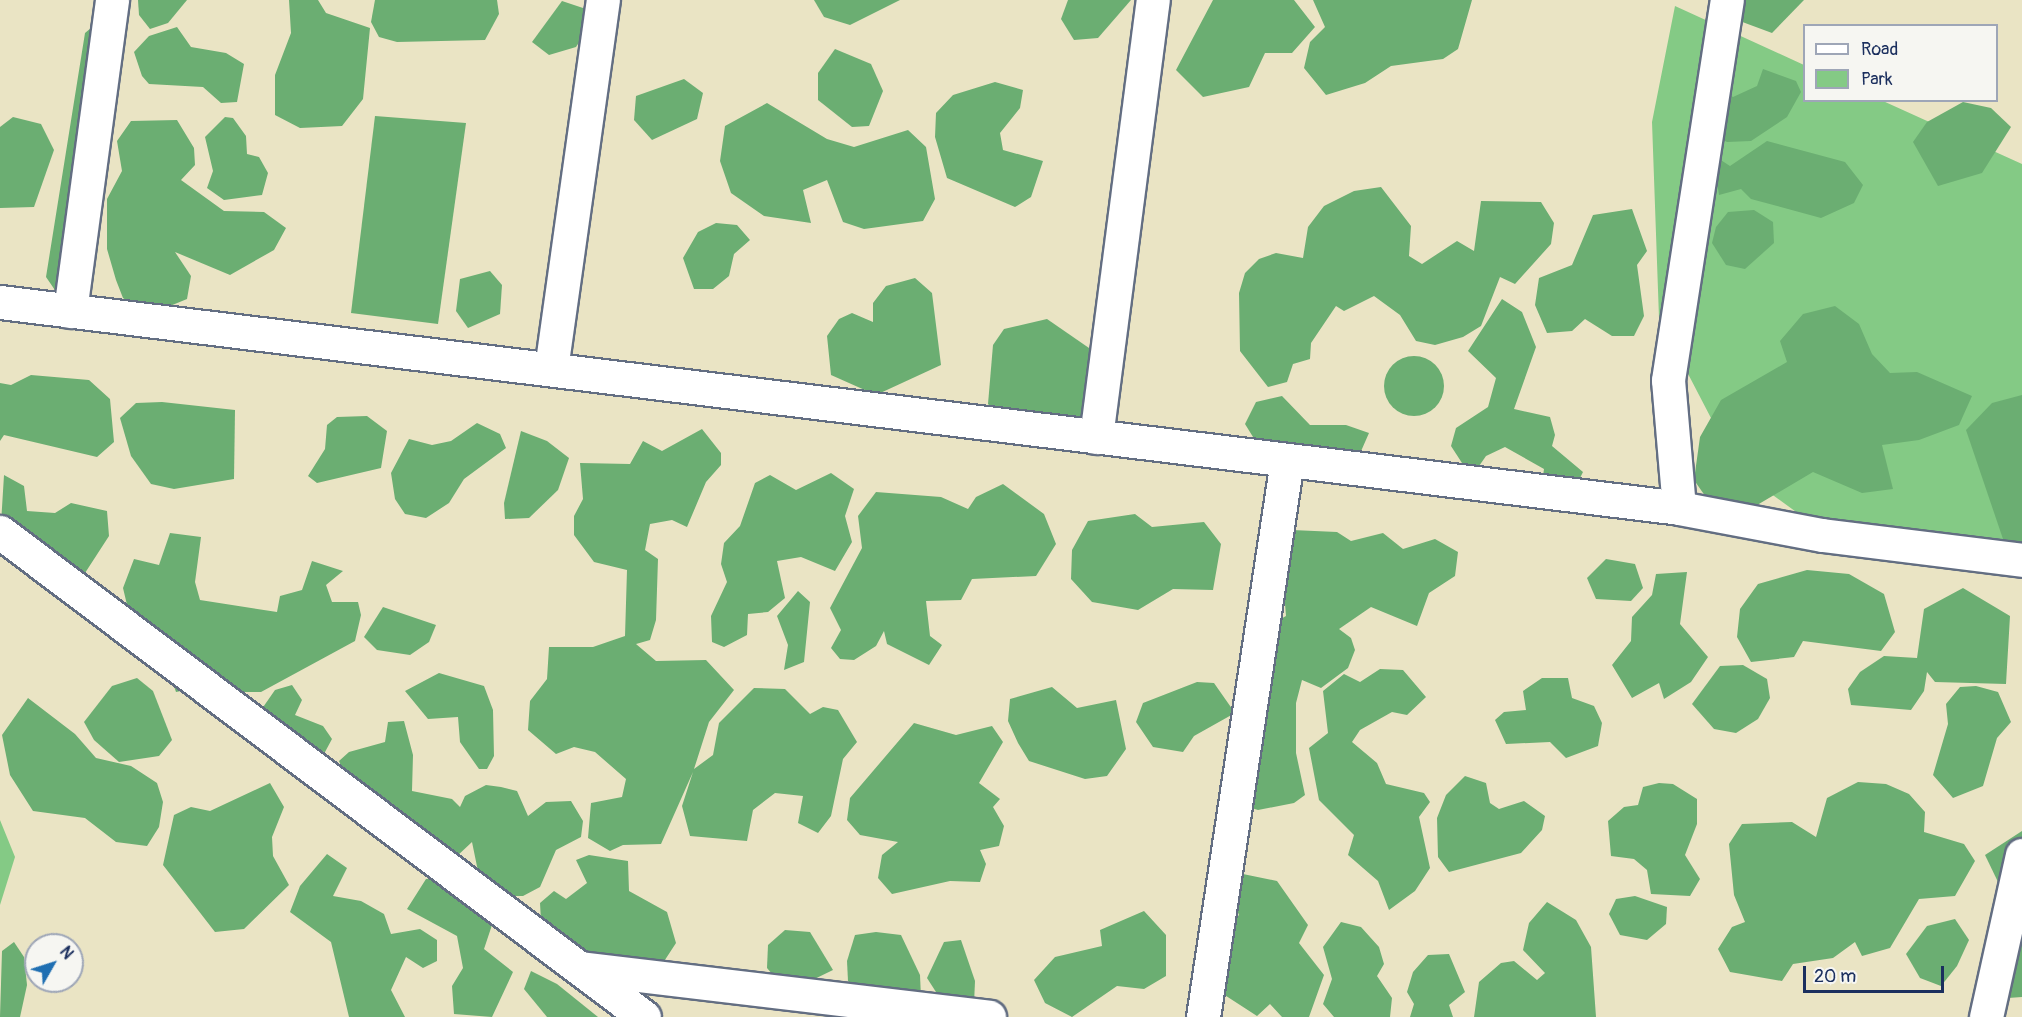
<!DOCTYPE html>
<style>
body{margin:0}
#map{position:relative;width:2022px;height:1017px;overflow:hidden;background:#eae4c4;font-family:Pangolin,sans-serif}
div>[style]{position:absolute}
.green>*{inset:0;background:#84ca85}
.forest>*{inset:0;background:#6bae72}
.round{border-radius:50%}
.roads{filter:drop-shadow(2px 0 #636e82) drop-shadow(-2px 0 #636e82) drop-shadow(0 2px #636e82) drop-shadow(0 -2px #636e82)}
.minor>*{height:33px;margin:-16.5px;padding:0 16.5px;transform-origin:16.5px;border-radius:16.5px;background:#fff}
span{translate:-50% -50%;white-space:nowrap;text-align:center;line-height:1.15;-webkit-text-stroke:4.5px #f6f6f2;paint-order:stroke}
.legend{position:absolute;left:1803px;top:24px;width:195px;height:78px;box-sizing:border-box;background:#f6f6f2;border:2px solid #9ea6b7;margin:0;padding:8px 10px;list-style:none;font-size:18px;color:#1b2f5e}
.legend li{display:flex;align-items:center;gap:12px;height:30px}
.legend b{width:30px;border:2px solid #9ea6b7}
.north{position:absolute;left:24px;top:933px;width:60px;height:60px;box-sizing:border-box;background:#f6f6f2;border:2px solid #9ea6b7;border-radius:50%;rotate:51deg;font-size:16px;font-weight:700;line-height:24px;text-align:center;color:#1b2f5e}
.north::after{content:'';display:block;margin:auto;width:21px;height:27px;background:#1f6fb2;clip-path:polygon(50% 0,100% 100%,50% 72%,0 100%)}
.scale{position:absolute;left:1803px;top:966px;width:141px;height:27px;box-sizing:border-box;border:3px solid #1b2f5e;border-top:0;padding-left:8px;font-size:18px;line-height:21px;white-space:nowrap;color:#1b2f5e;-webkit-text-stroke:4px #f6f6f2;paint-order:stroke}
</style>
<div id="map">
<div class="green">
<div style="clip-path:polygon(1675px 6px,1804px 65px,1804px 100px,1883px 101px,2022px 164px,2022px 552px,1799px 514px,1738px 470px,1659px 318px,1652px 122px)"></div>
<div style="clip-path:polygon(0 820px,15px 857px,0 905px)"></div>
</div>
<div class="forest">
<div style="clip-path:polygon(138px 0,187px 0,168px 23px,150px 29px,139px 15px)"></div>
<div style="clip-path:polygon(289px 0,318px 0,326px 13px,370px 28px,363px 99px,342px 126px,300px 128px,275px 115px,275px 75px,291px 33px)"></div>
<div style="clip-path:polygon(375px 0,497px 0,499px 14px,485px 40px,397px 42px,379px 37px,371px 22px)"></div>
<div style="clip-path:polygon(814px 0,900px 0,850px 25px,824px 17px)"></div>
<div style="clip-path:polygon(1068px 0,1131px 0,1098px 38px,1074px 40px,1061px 19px)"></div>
<div style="clip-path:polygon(1213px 0,1294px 0,1315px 27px,1292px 53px,1265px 53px,1249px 87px,1203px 97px,1176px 70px)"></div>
<div style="clip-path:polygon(1313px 0,1472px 0,1458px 49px,1443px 59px,1391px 66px,1365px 83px,1326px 95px,1304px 68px,1310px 42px,1325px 27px)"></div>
<div style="clip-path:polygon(1737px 0,1804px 0,1772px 33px,1737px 20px)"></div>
<div style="clip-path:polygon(562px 1px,586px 9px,589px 27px,576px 47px,549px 55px,532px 42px)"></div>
<div style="clip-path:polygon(97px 23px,89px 228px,96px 247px,59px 296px,46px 277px,85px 33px)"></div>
<div style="clip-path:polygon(177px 27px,191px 47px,226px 53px,244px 64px,237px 102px,221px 103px,203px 87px,149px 84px,142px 76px,134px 52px,149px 36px)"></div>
<div style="clip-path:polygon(835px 49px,871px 64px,883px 91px,869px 126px,852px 127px,818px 100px,818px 73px)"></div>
<div style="clip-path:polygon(1763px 69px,1796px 81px,1801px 92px,1787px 117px,1751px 141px,1727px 142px,1697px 126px,1722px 91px,1733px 97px,1757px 86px)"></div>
<div style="clip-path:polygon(684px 79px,703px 93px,697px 119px,652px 140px,634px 120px,636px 96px)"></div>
<div style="clip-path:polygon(995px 82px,1023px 90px,1020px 108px,1000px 133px,1003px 150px,1043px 161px,1031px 197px,1015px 207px,947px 178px,935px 137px,936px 113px,953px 95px)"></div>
<div style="clip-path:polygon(1963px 102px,1991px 108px,2011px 127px,1982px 173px,1938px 186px,1913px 142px,1927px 122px)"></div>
<div style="clip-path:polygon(767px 103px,827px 139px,854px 147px,908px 130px,926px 147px,935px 199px,923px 221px,864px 229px,843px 222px,827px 180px,803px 190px,811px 223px,764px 216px,731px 193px,720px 161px,725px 126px)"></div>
<div style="clip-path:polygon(375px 116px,466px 123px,438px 324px,351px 313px)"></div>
<div style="clip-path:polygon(13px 117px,41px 124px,54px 150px,34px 207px,0 208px,0 127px)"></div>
<div style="clip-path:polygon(225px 117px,233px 118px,246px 136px,247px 154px,259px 157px,268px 173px,262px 195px,224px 200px,207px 188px,213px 171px,205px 137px)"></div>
<div style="clip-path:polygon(177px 120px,194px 148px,195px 165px,181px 180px,224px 211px,264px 212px,286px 228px,274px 250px,230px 275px,175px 252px,191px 276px,187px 299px,148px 315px,123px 298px,116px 280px,107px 249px,107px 199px,122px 171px,117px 141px,131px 121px)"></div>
<div style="clip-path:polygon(1767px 141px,1845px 162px,1863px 185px,1854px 203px,1821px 218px,1751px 199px,1741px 189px,1719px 195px,1713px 155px,1730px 166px)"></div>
<div style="clip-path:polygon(1381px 187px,1411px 226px,1409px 256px,1422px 264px,1457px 241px,1474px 251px,1481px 201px,1541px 202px,1554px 223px,1551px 244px,1515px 284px,1500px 277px,1481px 326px,1463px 337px,1435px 345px,1416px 341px,1400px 315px,1374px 296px,1344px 311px,1336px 306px,1311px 343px,1310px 359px,1293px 364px,1287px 382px,1268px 387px,1240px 351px,1239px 293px,1245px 273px,1259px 259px,1276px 253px,1303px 258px,1308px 227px,1324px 206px,1354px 191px)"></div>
<div style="clip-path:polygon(1632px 209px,1647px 251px,1637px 265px,1644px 316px,1634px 336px,1612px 336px,1585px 319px,1572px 331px,1547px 333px,1535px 305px,1539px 278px,1572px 265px,1593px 215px)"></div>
<div style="clip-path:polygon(1754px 210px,1773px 222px,1774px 243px,1745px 269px,1726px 265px,1712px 243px,1716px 227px,1728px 212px)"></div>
<div style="clip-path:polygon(716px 223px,737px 225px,750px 240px,734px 254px,729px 276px,713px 289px,694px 289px,683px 258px,698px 232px)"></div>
<div style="clip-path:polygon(490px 271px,502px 285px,500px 314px,468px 328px,456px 311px,460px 279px)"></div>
<div style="clip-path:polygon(915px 278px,932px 293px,941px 365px,876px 395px,831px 375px,827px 336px,839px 319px,852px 313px,873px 322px,873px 303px,886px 286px)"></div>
<div style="clip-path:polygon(1502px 299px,1522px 312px,1536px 347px,1514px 409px,1550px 417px,1555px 435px,1552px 446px,1583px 472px,1575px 488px,1542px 483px,1544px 469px,1505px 447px,1486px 456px,1477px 469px,1462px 463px,1451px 446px,1456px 428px,1488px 407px,1496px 378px,1468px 351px)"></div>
<div style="clip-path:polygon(1835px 306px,1859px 324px,1872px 354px,1890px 373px,1917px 372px,1972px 396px,1959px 425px,1919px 440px,1882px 445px,1893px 489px,1862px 493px,1813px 472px,1747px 511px,1710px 503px,1694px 480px,1700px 437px,1721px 400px,1787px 362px,1780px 341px,1803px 314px)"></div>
<div style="clip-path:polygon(1047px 319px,1089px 348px,1099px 377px,1085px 415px,1064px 423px,1001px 418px,988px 404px,993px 345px,1004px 329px)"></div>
<div class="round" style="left:1384px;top:356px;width:60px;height:60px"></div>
<div style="clip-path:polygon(31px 375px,89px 380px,110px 399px,114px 442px,97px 457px,4px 435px,0 441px,0 383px,11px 385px)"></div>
<div style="clip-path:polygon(2022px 395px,2022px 542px,2003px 539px,1966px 430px,1992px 403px)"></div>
<div style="clip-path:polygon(1282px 396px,1310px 425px,1346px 425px,1369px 433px,1351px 474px,1258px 445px,1245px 424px,1256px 402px)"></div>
<div style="clip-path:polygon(162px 402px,235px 410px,234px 479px,174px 489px,151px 484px,131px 456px,120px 418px,136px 403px)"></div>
<div style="clip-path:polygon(367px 416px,387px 431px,381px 468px,317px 483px,308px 476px,325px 449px,327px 425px,337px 417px)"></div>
<div style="clip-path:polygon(477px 423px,500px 434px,506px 448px,464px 479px,449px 503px,426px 518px,405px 514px,395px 499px,391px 473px,409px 439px,432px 445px,451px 441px)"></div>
<div style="clip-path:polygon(702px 429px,721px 453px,721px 465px,706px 482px,687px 527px,672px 520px,650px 524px,645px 550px,658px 559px,656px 620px,650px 640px,636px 644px,656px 661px,706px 660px,734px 690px,709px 722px,694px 769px,713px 755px,719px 723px,754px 688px,785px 689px,810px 714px,823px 707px,838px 710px,857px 742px,843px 759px,831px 816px,818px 833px,798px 823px,803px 796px,775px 793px,753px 810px,747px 841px,690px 836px,682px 806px,693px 772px,661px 844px,623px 845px,610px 851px,588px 838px,591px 803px,622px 797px,626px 779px,595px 752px,574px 747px,556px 754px,528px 730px,530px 701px,547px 679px,549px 647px,593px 647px,625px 636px,627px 570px,594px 562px,574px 535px,574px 516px,583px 499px,580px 463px,630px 464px,643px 441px,662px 451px)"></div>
<div style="clip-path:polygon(521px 431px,547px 441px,569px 458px,558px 490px,529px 518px,505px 519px,504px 503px)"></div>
<div style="clip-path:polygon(831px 473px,854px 489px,845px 516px,852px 542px,835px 571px,801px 557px,777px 561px,785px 598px,768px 612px,748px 614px,747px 635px,724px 647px,712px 642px,711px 616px,727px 582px,721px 564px,724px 543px,740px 526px,755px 483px,770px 475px,796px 490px)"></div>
<div style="clip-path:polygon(4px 475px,24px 486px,27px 511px,55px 513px,71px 503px,107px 511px,109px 536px,85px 573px,0 540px)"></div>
<div style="clip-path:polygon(1003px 484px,1044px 514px,1056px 544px,1036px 576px,972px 579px,961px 600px,926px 601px,930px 636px,942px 645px,929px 665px,887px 644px,884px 631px,876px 646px,854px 660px,840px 659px,831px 648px,841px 630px,830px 608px,862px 548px,858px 516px,876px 492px,941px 497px,968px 509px,976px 497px)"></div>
<div style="clip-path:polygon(1135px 514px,1152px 527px,1204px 522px,1221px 544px,1213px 590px,1173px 589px,1138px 610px,1092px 602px,1071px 579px,1072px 550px,1088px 521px)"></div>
<div style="clip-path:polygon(1292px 530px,1337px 532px,1351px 541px,1383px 533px,1403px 549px,1435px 539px,1458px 552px,1455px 576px,1429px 593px,1417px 626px,1371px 607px,1339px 629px,1351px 638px,1355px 650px,1348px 668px,1321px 688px,1302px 680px,1296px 703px,1296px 753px,1305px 795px,1294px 803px,1258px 810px,1245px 806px,1270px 625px,1286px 616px,1283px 579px)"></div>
<div style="clip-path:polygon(170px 533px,201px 537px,195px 582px,200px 600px,277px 612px,280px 596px,302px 590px,312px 561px,343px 571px,326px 585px,332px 602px,358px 602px,361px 615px,355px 641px,261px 692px,241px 692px,221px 683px,176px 692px,160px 644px,128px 609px,123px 588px,134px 559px,159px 565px)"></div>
<div style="clip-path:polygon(1606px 559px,1635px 564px,1643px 588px,1631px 601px,1596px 599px,1587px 578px)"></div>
<div style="clip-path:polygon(1807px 570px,1849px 574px,1884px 594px,1895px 632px,1881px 651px,1803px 641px,1794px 657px,1751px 662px,1737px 637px,1740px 609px,1758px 584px)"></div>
<div style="clip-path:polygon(1687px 572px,1680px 624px,1708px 657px,1691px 682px,1664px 699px,1659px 683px,1632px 698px,1612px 665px,1631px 641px,1632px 617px,1652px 595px,1656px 574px)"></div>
<div style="clip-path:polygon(1963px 588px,2010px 616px,2006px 684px,1935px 682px,1927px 672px,1924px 691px,1911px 710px,1851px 705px,1848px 689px,1860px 672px,1884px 656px,1917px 658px,1924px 609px)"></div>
<div style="clip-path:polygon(798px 591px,810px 602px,804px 662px,784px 670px,788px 645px,777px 616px)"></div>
<div style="clip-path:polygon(383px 607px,436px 625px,429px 642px,410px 655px,377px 650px,364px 637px)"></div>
<div style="clip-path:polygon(1743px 665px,1767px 679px,1770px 698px,1758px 719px,1736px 733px,1714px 729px,1692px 704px,1720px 666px)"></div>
<div style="clip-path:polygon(1380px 669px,1403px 670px,1426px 697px,1407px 715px,1392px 712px,1360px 730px,1352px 742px,1377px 763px,1386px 784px,1424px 793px,1430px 802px,1419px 817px,1430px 868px,1415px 891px,1389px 910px,1378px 881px,1348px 855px,1354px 835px,1319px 800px,1309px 748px,1328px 733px,1323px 691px,1344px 674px,1360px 682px)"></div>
<div style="clip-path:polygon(439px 673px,484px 686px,493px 710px,494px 756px,487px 769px,479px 769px,460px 742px,458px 717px,428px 719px,405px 691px)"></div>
<div style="clip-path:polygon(137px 678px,153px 691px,172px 740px,159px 756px,119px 762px,94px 740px,84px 722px,112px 686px)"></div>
<div style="clip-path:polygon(1542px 678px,1568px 678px,1572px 698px,1594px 706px,1602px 723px,1598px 746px,1566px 758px,1550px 742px,1506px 744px,1495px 720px,1504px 712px,1526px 710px,1523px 691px)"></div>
<div style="clip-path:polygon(1197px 682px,1214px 683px,1235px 713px,1194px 736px,1183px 752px,1153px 747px,1136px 722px,1143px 703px)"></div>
<div style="clip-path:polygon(292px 685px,302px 700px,295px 715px,323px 726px,332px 739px,325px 752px,305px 750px,259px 713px,275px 690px)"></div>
<div style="clip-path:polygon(1976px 686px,1998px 692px,2011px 722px,1997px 738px,1983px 786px,1953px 798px,1933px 775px,1948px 724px,1946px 704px,1960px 687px)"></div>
<div style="clip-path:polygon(1052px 687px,1077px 708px,1116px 700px,1126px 749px,1107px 776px,1085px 779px,1029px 761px,1018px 743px,1008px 721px,1010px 699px)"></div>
<div style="clip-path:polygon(28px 698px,75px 734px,96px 758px,131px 766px,157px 783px,163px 802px,159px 827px,147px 846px,116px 842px,85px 818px,33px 811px,10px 775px,2px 735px)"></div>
<div style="clip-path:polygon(404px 721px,413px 755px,412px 791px,452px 799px,460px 807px,465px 796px,486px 785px,501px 787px,517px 791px,528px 816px,546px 802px,571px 801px,583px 821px,581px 837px,556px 850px,540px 887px,523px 896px,501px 896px,480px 881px,472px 842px,456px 857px,346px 778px,339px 761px,349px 752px,385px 742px,388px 722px)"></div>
<div style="clip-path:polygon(914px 723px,956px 735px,992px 726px,1003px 742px,979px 783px,1000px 799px,993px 807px,1004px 826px,999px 846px,980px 850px,986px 864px,980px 882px,950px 881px,892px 894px,878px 878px,882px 855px,898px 842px,860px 835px,847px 820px,850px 798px)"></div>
<div style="clip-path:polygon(1465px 776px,1486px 783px,1490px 803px,1499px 809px,1524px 801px,1545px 816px,1542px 830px,1521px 853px,1449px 872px,1438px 857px,1437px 818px,1446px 795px)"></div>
<div style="clip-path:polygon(1858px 782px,1886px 784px,1909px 794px,1925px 812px,1924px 832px,1964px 844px,1975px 861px,1955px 896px,1919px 899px,1890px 948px,1862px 956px,1855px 942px,1833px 958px,1793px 964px,1782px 981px,1730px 972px,1718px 949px,1732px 927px,1745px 922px,1734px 895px,1729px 844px,1742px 824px,1792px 822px,1816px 837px,1827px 798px)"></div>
<div style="clip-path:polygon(270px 783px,284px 807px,272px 837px,273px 856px,289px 885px,244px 929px,215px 932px,163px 865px,174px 815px,191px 807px,210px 811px)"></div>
<div style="clip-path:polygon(1659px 783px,1673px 784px,1697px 799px,1697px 824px,1685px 855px,1700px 879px,1690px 896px,1651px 894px,1647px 870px,1634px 859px,1611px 856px,1608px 821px,1624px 807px,1638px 805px,1643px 787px)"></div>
<div style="clip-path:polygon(2022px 831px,2022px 880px,1999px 884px,1985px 855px)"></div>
<div style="clip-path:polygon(327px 854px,347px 868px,333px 896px,361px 901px,384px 914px,391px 934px,420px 929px,437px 940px,437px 961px,423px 968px,406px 957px,391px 990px,405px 1017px,349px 1017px,331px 942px,290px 912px,300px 886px)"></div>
<div style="clip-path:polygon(589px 855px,628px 861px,629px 891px,667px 912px,676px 943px,661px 966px,605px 966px,541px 921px,540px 903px,554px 891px,566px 899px,587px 883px,576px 860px)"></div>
<div style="clip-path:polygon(1238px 873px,1277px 881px,1308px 925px,1299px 943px,1324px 975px,1309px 1017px,1282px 1017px,1270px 1004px,1257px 1016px,1220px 992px,1199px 957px,1239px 915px,1229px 891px)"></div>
<div style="clip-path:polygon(449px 877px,494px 919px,484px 949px,513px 972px,492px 1017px,454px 1014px,452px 986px,463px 968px,457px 936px,407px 909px,426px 879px)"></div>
<div style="clip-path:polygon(1635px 896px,1667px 907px,1666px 924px,1647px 940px,1620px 935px,1609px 914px,1616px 899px)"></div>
<div style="clip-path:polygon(1547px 902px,1576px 920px,1591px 947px,1596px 1017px,1474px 1017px,1479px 982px,1501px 963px,1514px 961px,1537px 980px,1545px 973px,1523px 950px,1529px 923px)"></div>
<div style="clip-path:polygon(1144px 911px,1166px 935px,1166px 976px,1144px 989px,1117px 986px,1072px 1017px,1045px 1003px,1034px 980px,1055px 957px,1102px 946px,1100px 930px)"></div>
<div style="clip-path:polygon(1955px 919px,1969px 940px,1957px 966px,1941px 986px,1920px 978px,1906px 954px,1927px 926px)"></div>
<div style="clip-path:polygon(1341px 922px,1361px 927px,1379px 947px,1384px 964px,1377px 976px,1392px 998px,1390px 1017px,1334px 1017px,1323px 1004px,1332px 979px,1323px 947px)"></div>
<div style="clip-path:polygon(785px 930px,810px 932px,833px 970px,798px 987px,778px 981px,767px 968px,768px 945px)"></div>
<div style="clip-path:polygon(876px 932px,901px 935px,920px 975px,921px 998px,863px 995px,848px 981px,847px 961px,855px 935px)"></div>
<div style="clip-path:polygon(2018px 936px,2022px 936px,2022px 997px,1980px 1000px)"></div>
<div style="clip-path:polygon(961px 940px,975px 981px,974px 1004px,959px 1004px,936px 992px,927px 978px,944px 942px)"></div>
<div style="clip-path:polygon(14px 942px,24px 957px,27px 985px,20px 1017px,0 1017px,2px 951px)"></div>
<div style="clip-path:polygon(1449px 954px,1465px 992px,1449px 1005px,1453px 1017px,1410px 1017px,1414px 1004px,1407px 992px,1413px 972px,1428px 955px)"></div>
<div style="clip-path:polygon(531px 971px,557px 984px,598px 1017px,547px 1017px,524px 989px)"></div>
</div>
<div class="roads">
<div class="minor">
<div style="left:0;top:302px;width:1692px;rotate:6.99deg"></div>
<div style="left:1679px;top:508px;width:146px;rotate:10.7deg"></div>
<div style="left:1822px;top:535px;width:202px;rotate:7.1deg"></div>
<div style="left:70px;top:311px;width:314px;rotate:-82.3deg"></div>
<div style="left:551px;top:369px;width:373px;rotate:-82deg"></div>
<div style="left:1096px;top:437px;width:441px;rotate:-82.6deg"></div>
<div style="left:1679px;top:508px;width:128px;rotate:-94.9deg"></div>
<div style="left:1668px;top:380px;width:385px;rotate:-81.2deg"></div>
<div style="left:0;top:532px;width:806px;rotate:36.98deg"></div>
<div style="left:580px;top:968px;width:412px;rotate:6.8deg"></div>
<div style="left:1203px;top:1017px;width:563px;rotate:-81.42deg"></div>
<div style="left:1986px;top:1017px;width:166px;rotate:-77.5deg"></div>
</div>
</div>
<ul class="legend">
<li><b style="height:8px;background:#fff"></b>Road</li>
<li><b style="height:16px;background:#84ca85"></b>Park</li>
</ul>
<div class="north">N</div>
<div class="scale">20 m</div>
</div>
